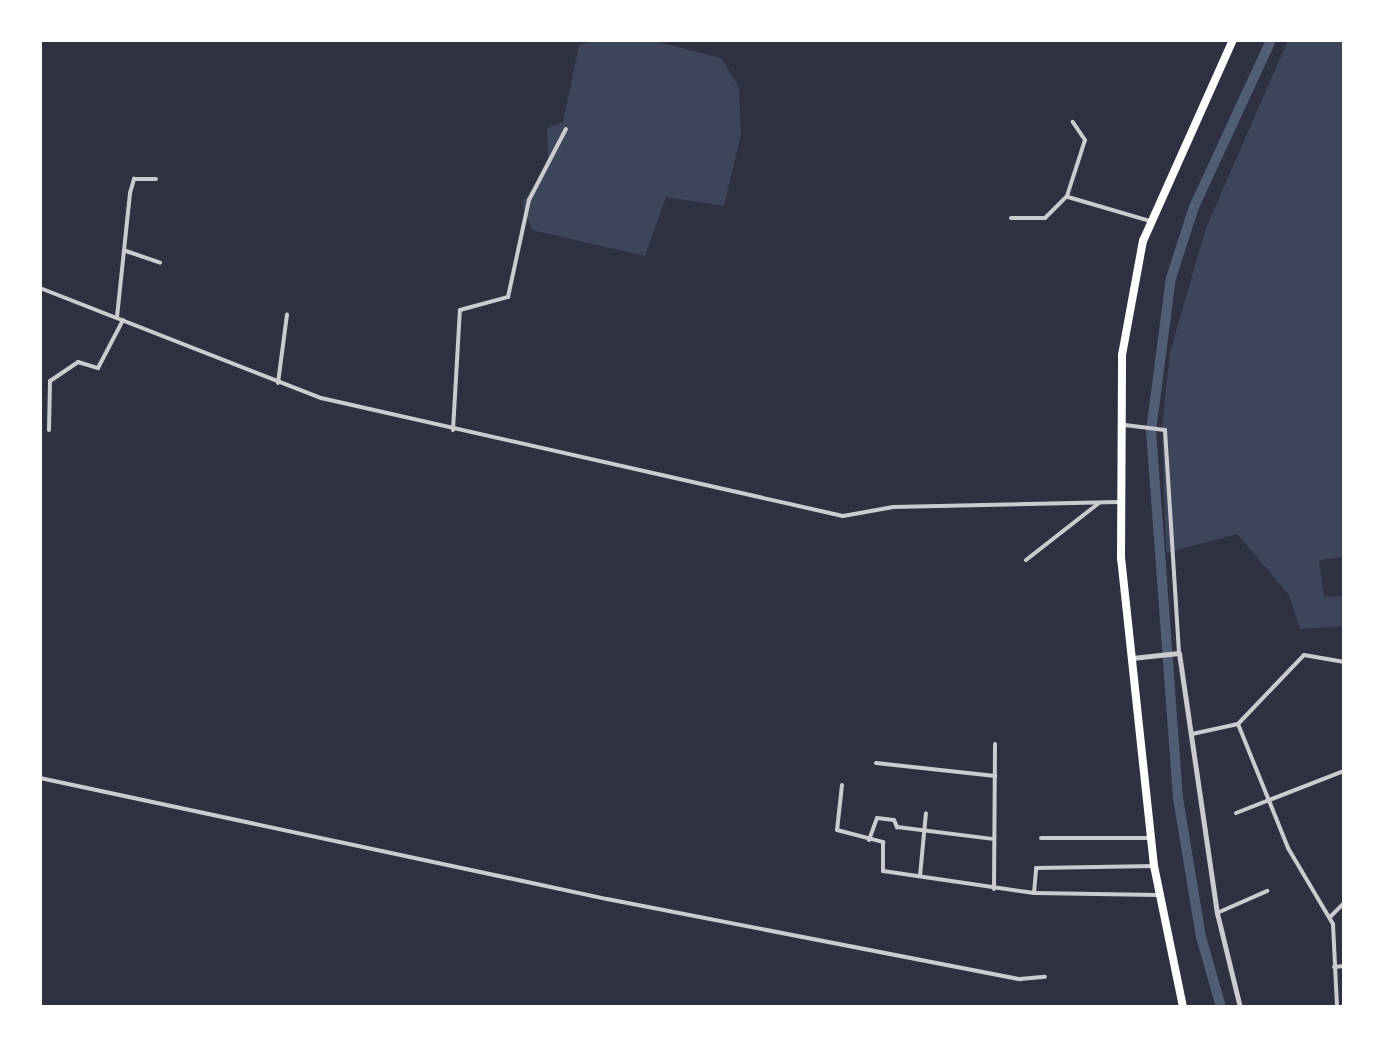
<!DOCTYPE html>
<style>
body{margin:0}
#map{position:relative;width:1384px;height:1047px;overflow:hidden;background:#2d3142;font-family:Overpass,sans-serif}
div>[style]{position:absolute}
.green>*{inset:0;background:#3c4559}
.canal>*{height:10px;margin:-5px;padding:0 5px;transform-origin:5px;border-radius:5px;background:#4f5d75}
.minor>*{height:4px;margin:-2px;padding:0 2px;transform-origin:2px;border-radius:2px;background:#caccd0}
.tertiary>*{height:5px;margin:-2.5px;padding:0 2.5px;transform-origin:2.5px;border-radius:2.5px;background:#caccd0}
.primary>*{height:8px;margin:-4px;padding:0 4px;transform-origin:4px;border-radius:4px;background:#fff}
span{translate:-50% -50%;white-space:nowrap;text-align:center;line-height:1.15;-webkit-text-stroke:9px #fff;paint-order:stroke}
.frame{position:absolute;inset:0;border:42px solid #fff;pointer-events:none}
</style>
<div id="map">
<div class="green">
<div style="clip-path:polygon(597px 40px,651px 40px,721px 58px,739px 87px,741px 134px,724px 206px,666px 197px,645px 256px,532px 230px,522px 203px,548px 167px,547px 128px,563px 122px,579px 45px)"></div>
<div style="clip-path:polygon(1288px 40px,1344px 40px,1344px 557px,1319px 560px,1324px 597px,1344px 596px,1344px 626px,1300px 629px,1289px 595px,1237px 534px,1166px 553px,1162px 427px,1170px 352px,1206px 228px)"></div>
</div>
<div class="canal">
<div style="left:1221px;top:1007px;width:73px;rotate:-105.9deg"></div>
<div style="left:1201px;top:937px;width:141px;rotate:-99.4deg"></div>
<div style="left:1178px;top:798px;width:368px;rotate:-94.2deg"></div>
<div style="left:1151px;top:431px;width:154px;rotate:-82.6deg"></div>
<div style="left:1171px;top:278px;width:75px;rotate:-72.1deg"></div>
<div style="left:1194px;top:207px;width:184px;rotate:-65.2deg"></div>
</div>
<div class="minor">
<div style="left:1068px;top:197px;width:85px;rotate:16.3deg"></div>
<div style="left:1011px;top:218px;width:34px"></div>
<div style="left:1045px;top:218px;width:31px;rotate:-45deg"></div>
<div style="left:1067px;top:196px;width:59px;rotate:-72.2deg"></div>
<div style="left:1085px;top:140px;width:22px;rotate:-124deg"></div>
<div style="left:126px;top:251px;width:36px;rotate:19deg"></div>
<div style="left:40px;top:288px;width:302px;rotate:21.4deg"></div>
<div style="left:321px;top:398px;width:535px;rotate:12.74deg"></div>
<div style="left:843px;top:516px;width:51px;rotate:-10.2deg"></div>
<div style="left:893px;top:507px;width:225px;rotate:-1.3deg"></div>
<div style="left:117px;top:317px;width:125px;rotate:-84deg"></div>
<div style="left:130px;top:193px;width:15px;rotate:-74deg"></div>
<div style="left:134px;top:179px;width:22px"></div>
<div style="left:278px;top:383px;width:69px;rotate:-82.5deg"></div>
<div style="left:1125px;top:425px;width:40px;rotate:7.1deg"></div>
<div style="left:1165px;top:430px;width:222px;rotate:86.4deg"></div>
<div style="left:49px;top:430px;width:49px;rotate:-88.8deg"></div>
<div style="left:50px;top:381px;width:34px;rotate:-34deg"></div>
<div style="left:78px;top:362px;width:21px;rotate:17deg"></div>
<div style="left:98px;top:368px;width:54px;rotate:-62.5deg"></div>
<div style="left:453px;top:430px;width:120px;rotate:-86.7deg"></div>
<div style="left:460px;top:310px;width:50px;rotate:-15.2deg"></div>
<div style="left:508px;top:297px;width:99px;rotate:-77.8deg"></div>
<div style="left:529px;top:200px;width:80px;rotate:-62.5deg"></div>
<div style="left:1026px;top:560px;width:93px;rotate:-38deg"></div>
<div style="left:1238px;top:724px;width:134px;rotate:68deg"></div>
<div style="left:1288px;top:848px;width:88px;rotate:59.4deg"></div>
<div style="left:1333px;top:924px;width:83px;rotate:87.2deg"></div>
<div style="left:1192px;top:734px;width:47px;rotate:-12.3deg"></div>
<div style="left:1238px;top:724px;width:95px;rotate:-46.3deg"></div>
<div style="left:1304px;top:655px;width:41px;rotate:9.9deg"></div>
<div style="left:876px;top:763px;width:120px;rotate:6.2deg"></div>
<div style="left:40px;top:778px;width:580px;rotate:12.05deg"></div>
<div style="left:607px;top:899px;width:421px;rotate:11deg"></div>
<div style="left:1020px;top:979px;width:25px;rotate:-5deg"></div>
<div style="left:842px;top:785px;width:45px;rotate:96.3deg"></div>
<div style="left:837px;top:830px;width:48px;rotate:14.6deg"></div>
<div style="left:883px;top:842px;width:29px;rotate:90deg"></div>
<div style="left:883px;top:871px;width:153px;rotate:8.3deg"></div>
<div style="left:1034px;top:893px;width:124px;rotate:0.9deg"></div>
<div style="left:1236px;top:813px;width:116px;rotate:-21.3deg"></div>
<div style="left:1041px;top:838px;width:109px"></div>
<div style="left:869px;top:840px;width:23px;rotate:-70deg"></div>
<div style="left:877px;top:818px;width:17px;rotate:7deg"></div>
<div style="left:894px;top:820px;width:8px;rotate:67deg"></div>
<div style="left:897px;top:827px;width:98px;rotate:7.1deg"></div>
<div style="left:920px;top:876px;width:63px;rotate:-84.6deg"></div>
<div style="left:994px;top:889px;width:145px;rotate:-89.6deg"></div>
<div style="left:1034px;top:893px;width:25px;rotate:-85deg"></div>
<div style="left:1036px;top:868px;width:118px;rotate:-1deg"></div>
<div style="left:1217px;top:913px;width:55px;rotate:-23.7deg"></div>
<div style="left:1330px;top:917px;width:20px;rotate:-45deg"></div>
<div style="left:1334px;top:967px;width:10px;rotate:-6deg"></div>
</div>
<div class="tertiary">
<div style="left:1132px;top:658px;width:47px;rotate:-6.1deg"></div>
<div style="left:1179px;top:653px;width:263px;rotate:81.7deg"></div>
<div style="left:1217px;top:913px;width:97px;rotate:76.3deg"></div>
</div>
<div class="primary">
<div style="left:1183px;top:1007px;width:144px;rotate:-101.6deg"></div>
<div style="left:1154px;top:866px;width:309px;rotate:-96.1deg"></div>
<div style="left:1121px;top:559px;width:204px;rotate:-89.7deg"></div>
<div style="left:1122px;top:355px;width:116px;rotate:-79.6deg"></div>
<div style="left:1143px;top:241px;width:220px;rotate:-65.9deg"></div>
</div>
<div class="frame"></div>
</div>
